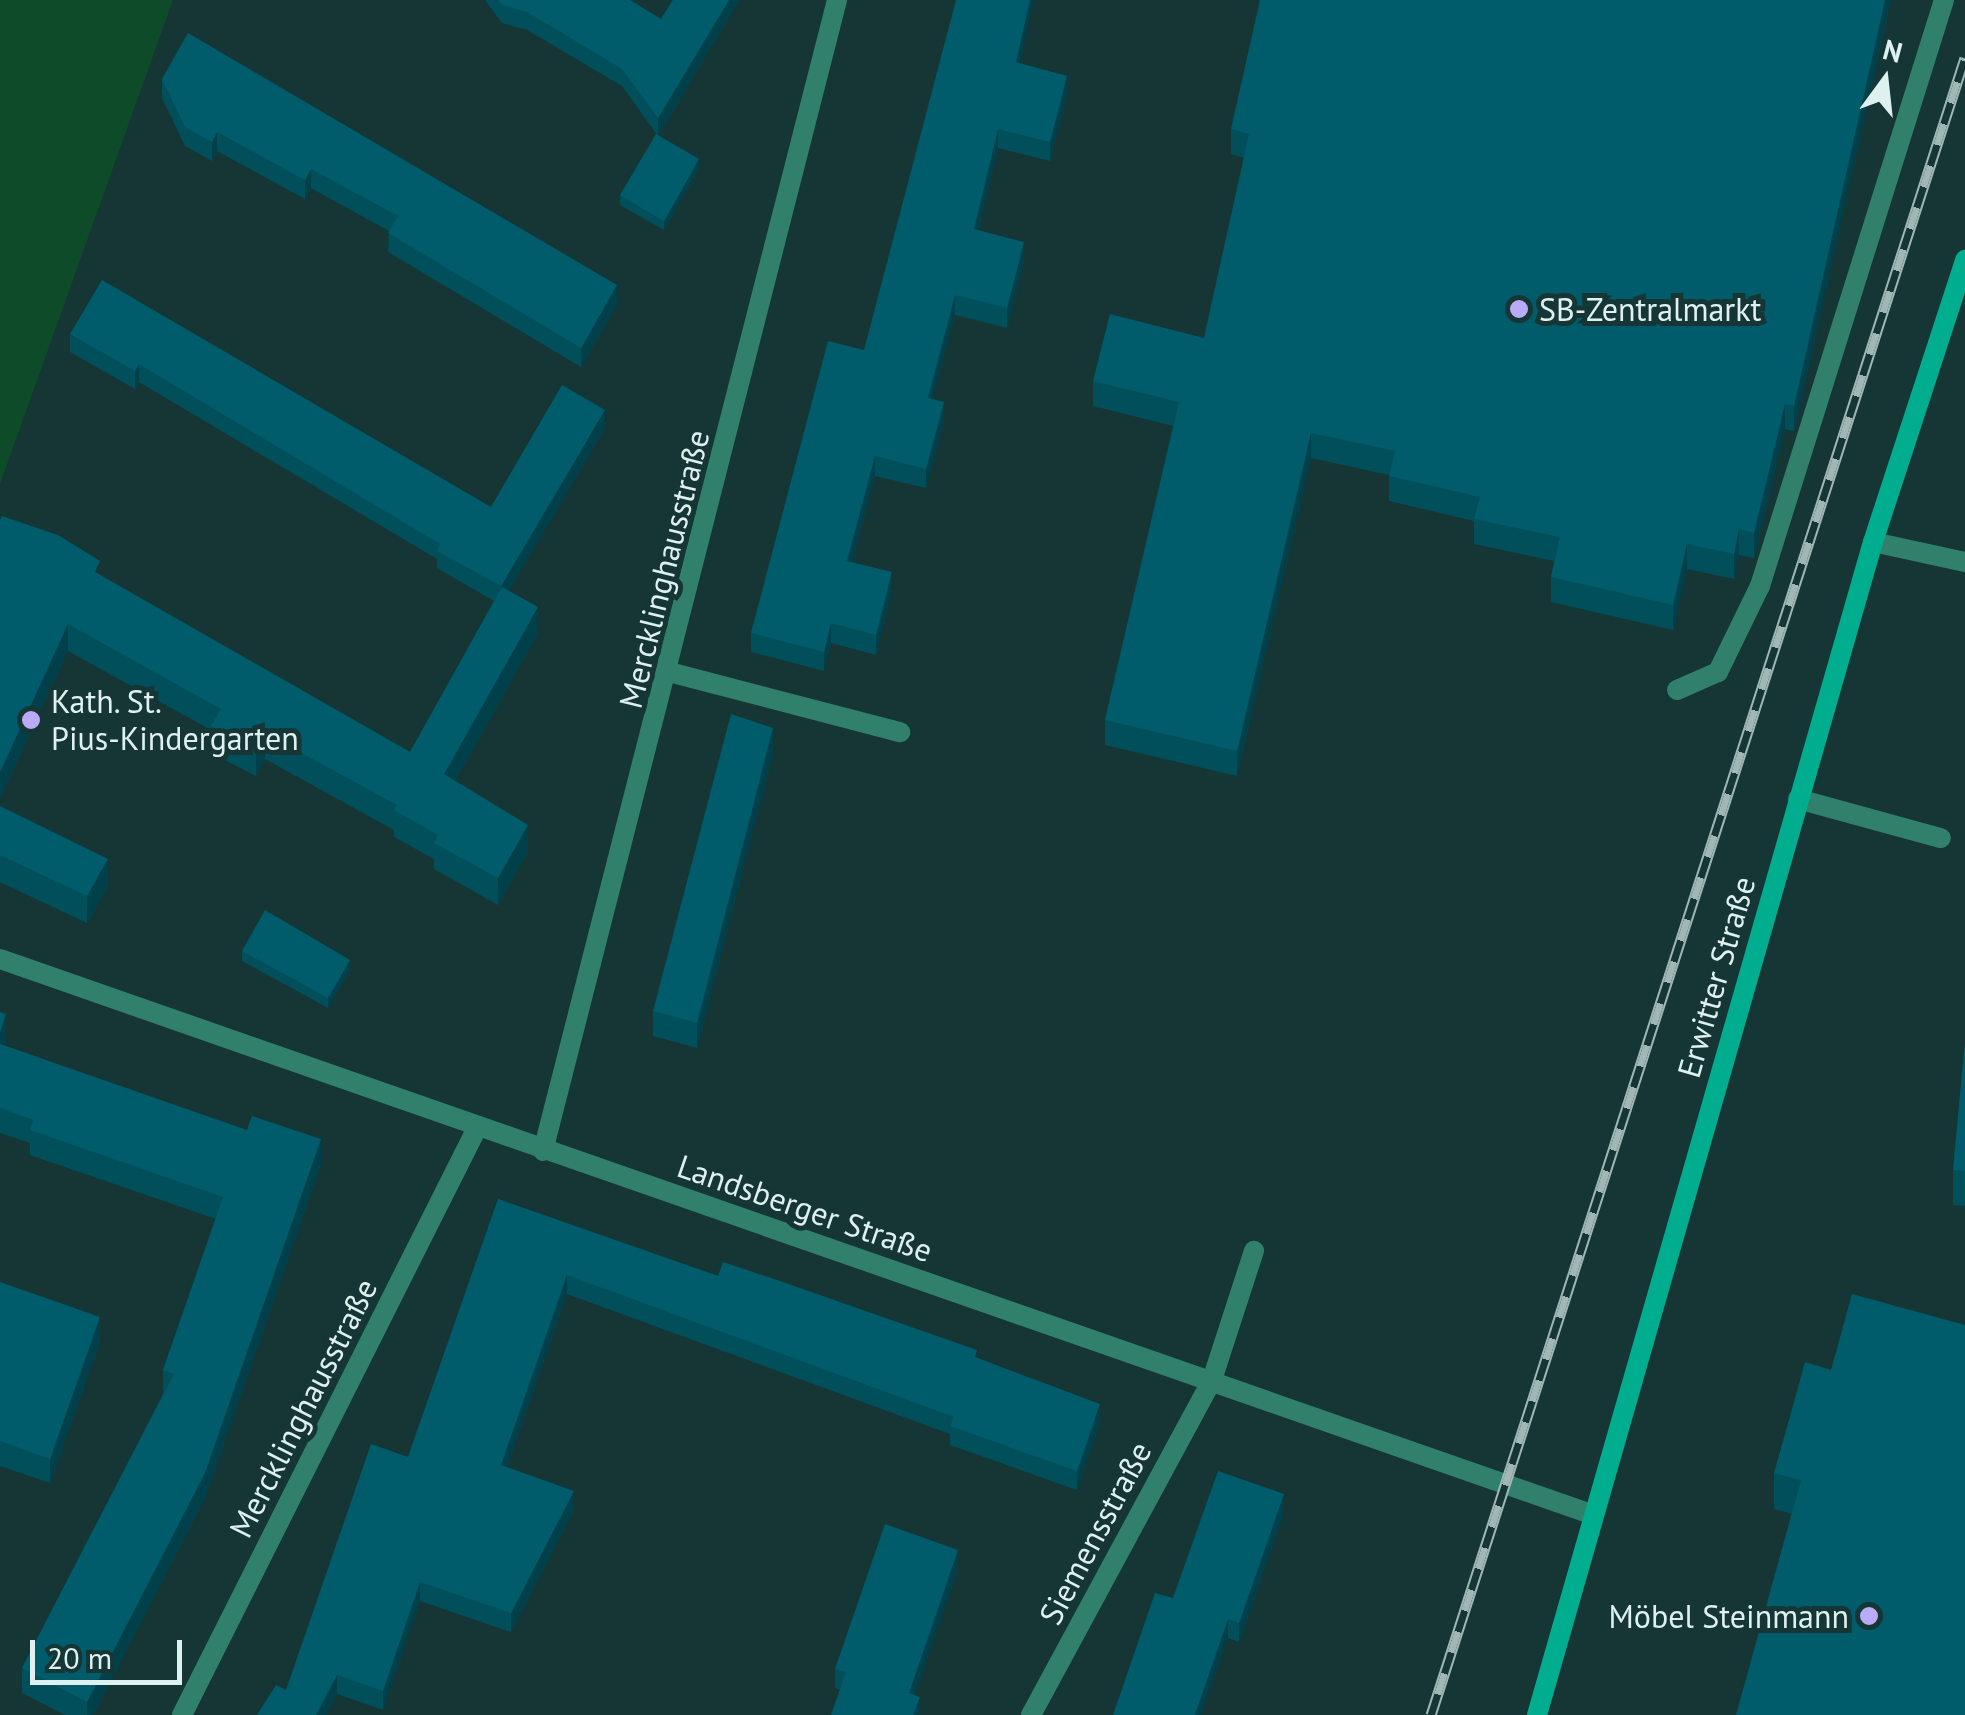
<!DOCTYPE html>
<meta charset="utf-8">
<style>
body{margin:0}
#map{position:relative;width:1965px;height:1715px;overflow:hidden;background:#153635;font-family:"PT Sans",sans-serif}
div>[style]{position:absolute}
.green>*{inset:0;background:#0e4b29}
.lane>*{height:20px;margin:-10px;padding:0 10px;transform-origin:10px;border-radius:10px;background:#30806c}
.street>*{height:20px;margin:-10px;padding:0 10px;transform-origin:10px;border-radius:10px;background:#30806c}
.secondary>*{height:20px;margin:-10px;padding:0 10px;transform-origin:10px;border-radius:10px;background:#00ad8e}
.rail>*{height:11px;margin-top:-5.5px;transform-origin:0;background:repeating-linear-gradient(90deg,#153635 0 22px,#a0b7b6 0 44px);box-sizing:border-box;border-block:2px solid #a0b7b6}
.wall>*{inset:0;background:#004f5b}
.shaded-wall>*{inset:0;background:#00404a}
.building>*{inset:0;background:#005c6a}
.dots>*{width:28px;height:28px;translate:-50% -50%;box-sizing:border-box;border:5px solid #153635;border-radius:50%}
span{translate:-50% -50%;white-space:nowrap;text-align:center;line-height:1.15;-webkit-text-stroke:10px #153635;paint-order:stroke}
.poi-label{font-size:32px;color:#def0ef}
.left{translate:0 -50%;text-align:left}
.right{translate:-100% -50%;text-align:right}
.street-label{font-size:32px;color:#def0ef}
.north{position:absolute;left:1835px;top:30px;width:100px;height:100px;-webkit-text-stroke:8px #153635;paint-order:stroke;rotate:15deg;font-size:28px;font-weight:700;line-height:40px;text-align:center;color:#def0ef}
.north::after{content:'';display:block;margin:auto;width:35px;height:45px;background:#def0ef;clip-path:polygon(50% 0,100% 100%,50% 72%,0 100%)}
.scale{position:absolute;left:30px;top:1640px;width:152px;height:45px;box-sizing:border-box;border:5px solid #def0ef;border-top:0;padding-left:12px;font-size:30px;line-height:35px;white-space:nowrap;color:#def0ef;-webkit-text-stroke:8px #153635;paint-order:stroke}
</style>
<div id="map">
<div class="green">
<div style="clip-path:polygon(0 0,173px 0,0 484px)"></div>
</div>
<div class="lane">
<div style="left:669px;top:672px;width:239px;rotate:14.6deg"></div>
<div style="left:1677px;top:690px;width:45px;rotate:-23.7deg"></div>
<div style="left:1718px;top:672px;width:96px;rotate:-64deg"></div>
<div style="left:1760px;top:586px;width:614px;rotate:-72.57deg"></div>
<div style="left:1798px;top:799px;width:148px;rotate:15.3deg"></div>
<div style="left:1212px;top:1380px;width:136px;rotate:-72deg"></div>
</div>
<div class="street">
<div style="left:1873px;top:542px;width:94px;rotate:12.3deg"></div>
<div style="left:0;top:959px;width:1685px;rotate:19.23deg"></div>
<div style="left:543px;top:1151px;width:1188px;rotate:-75.67deg"></div>
<div style="left:182px;top:1715px;width:657px;rotate:-63.32deg"></div>
<div style="left:1031px;top:1715px;width:381px;rotate:-61.6deg"></div>
</div>
<div class="secondary">
<div style="left:1537px;top:1715px;width:1220px;rotate:-74.02deg"></div>
<div style="left:1873px;top:542px;width:297px;rotate:-71.9deg"></div>
</div>
<div class="rail">
<div style="left:1431px;top:1715px;width:1741px;rotate:-72.14deg"></div>
</div>
<div class="wall">
<div style="clip-path:polygon(485px 0,630px 0,661px 19px,673px 0,739px 0,658px 136px,622px 86px,527px 30px,502px 23px)"></div>
<div style="clip-path:polygon(1891px 0,1794px 431px,1785px 429px,1754px 558px,1739px 555px,1734px 579px,1687px 569px,1673px 630px,1551px 602px,1551px 577px,1554px 561px,1474px 544px,1474px 521px,1389px 501px,1389px 475px,1311px 458px,1237px 776px,1105px 745px,1105px 720px,1173px 426px,1093px 406px,1093px 381px,1204px 338px,1244px 158px,1231px 154px,1231px 129px)"></div>
<div style="clip-path:polygon(1020px 63px,1067px 95px,1050px 161px,998px 148px,978px 231px,1024px 261px,1007px 328px,955px 315px,932px 399px,944px 421px,926px 488px,875px 476px,852px 562px,892px 591px,876px 655px,831px 643px,824px 671px,751px 652px,751px 633px,864px 350px)"></div>
<div style="clip-path:polygon(162px 79px,617px 304px,581px 367px,388px 252px,389px 231px,311px 188px,305px 199px,217px 151px,212px 161px,185px 146px,162px 98px)"></div>
<div style="clip-path:polygon(699px 169px,664px 230px,620px 205px,620px 195px)"></div>
<div style="clip-path:polygon(70px 334px,491px 507px,605px 428px,509px 590px,538px 633px,455px 781px,528px 851px,498px 905px,434px 869px,434px 859px,394px 837px,394px 830px,265px 759px,256px 776px,211px 753px,211px 730px,68px 651px,0 798px,0 520px,100px 575px,410px 752px,494px 601px,437px 568px,437px 559px,139px 382px,135px 389px,70px 352px)"></div>
<div style="clip-path:polygon(773px 753px,697px 1048px,653px 1036px,653px 1011px)"></div>
<div style="clip-path:polygon(0 806px,108px 886px,87px 923px,0 882px)"></div>
<div style="clip-path:polygon(242px 951px,350px 970px,328px 1008px,242px 961px)"></div>
<div style="clip-path:polygon(0 1012px,6px 1039px,4px 1045px,321px 1164px,205px 1498px,93px 1715px,65px 1715px,22px 1693px,22px 1668px,163px 1394px,163px 1370px,216px 1219px,30px 1155px,30px 1143px,0 1133px)"></div>
<div style="clip-path:polygon(1965px 1042px,1965px 1206px,1953px 1205px,1953px 1170px)"></div>
<div style="clip-path:polygon(498px 1199px,718px 1276px,977px 1358px,1100px 1423px,1077px 1490px,950px 1445px,950px 1434px,567px 1294px,507px 1467px,574px 1510px,511px 1632px,420px 1601px,383px 1710px,337px 1694px,286px 1690px,408px 1457px)"></div>
<div style="clip-path:polygon(0 1282px,100px 1342px,50px 1483px,0 1466px)"></div>
<div style="clip-path:polygon(1831px 1370px,1792px 1514px,1774px 1509px,1774px 1473px)"></div>
<div style="clip-path:polygon(1284px 1513px,1239px 1642px,1228px 1638px,1173px 1598px)"></div>
<div style="clip-path:polygon(958px 1569px,914px 1696px,920px 1715px,835px 1688px,835px 1669px)"></div>
</div>
<div class="shaded-wall">
<div style="clip-path:polygon(729px 0,739px 0,658px 136px,658px 118px)"></div>
<div style="clip-path:polygon(1030px 0,1034px 0,1016px 81px,1016px 62px)"></div>
<div style="clip-path:polygon(1885px 0,1891px 0,1794px 431px,1794px 406px)"></div>
<div style="clip-path:polygon(1067px 76px,1067px 95px,1050px 161px,1050px 142px)"></div>
<div style="clip-path:polygon(998px 129px,998px 148px,974px 249px,974px 229px)"></div>
<div style="clip-path:polygon(217px 132px,217px 151px,212px 161px,212px 142px)"></div>
<div style="clip-path:polygon(699px 159px,699px 169px,664px 230px,664px 221px)"></div>
<div style="clip-path:polygon(311px 169px,311px 188px,305px 199px,305px 180px)"></div>
<div style="clip-path:polygon(1024px 242px,1024px 261px,1007px 328px,1007px 308px)"></div>
<div style="clip-path:polygon(617px 285px,617px 304px,581px 367px,581px 348px)"></div>
<div style="clip-path:polygon(955px 295px,955px 315px,928px 417px,928px 398px)"></div>
<div style="clip-path:polygon(139px 364px,139px 382px,135px 389px,135px 371px)"></div>
<div style="clip-path:polygon(944px 402px,944px 421px,926px 488px,926px 469px)"></div>
<div style="clip-path:polygon(1785px 404px,1785px 429px,1754px 558px,1754px 533px)"></div>
<div style="clip-path:polygon(605px 410px,605px 428px,501px 604px,501px 586px)"></div>
<div style="clip-path:polygon(1311px 433px,1311px 458px,1237px 776px,1237px 751px)"></div>
<div style="clip-path:polygon(875px 456px,875px 476px,847px 580px,847px 561px)"></div>
<div style="clip-path:polygon(1739px 529px,1739px 555px,1734px 579px,1734px 554px)"></div>
<div style="clip-path:polygon(1687px 544px,1687px 569px,1673px 630px,1673px 605px)"></div>
<div style="clip-path:polygon(892px 572px,892px 591px,876px 655px,876px 635px)"></div>
<div style="clip-path:polygon(538px 607px,538px 633px,444px 801px,444px 774px)"></div>
<div style="clip-path:polygon(831px 623px,831px 643px,824px 671px,824px 652px)"></div>
<div style="clip-path:polygon(68px 624px,68px 651px,0 798px,0 772px)"></div>
<div style="clip-path:polygon(773px 728px,773px 753px,697px 1048px,697px 1023px)"></div>
<div style="clip-path:polygon(265px 733px,265px 759px,256px 776px,256px 750px)"></div>
<div style="clip-path:polygon(528px 825px,528px 851px,498px 905px,498px 878px)"></div>
<div style="clip-path:polygon(108px 859px,108px 886px,87px 923px,87px 896px)"></div>
<div style="clip-path:polygon(350px 960px,350px 970px,328px 1008px,328px 998px)"></div>
<div style="clip-path:polygon(6px 1014px,6px 1039px,0 1057px,0 1032px)"></div>
<div style="clip-path:polygon(321px 1139px,321px 1164px,205px 1498px,93px 1715px,87px 1715px,87px 1702px)"></div>
<div style="clip-path:polygon(567px 1275px,567px 1294px,501px 1484px,501px 1465px)"></div>
<div style="clip-path:polygon(100px 1317px,100px 1342px,50px 1483px,50px 1459px)"></div>
<div style="clip-path:polygon(1100px 1404px,1100px 1423px,1077px 1490px,1077px 1471px)"></div>
<div style="clip-path:polygon(574px 1491px,574px 1510px,511px 1632px,511px 1613px)"></div>
<div style="clip-path:polygon(1284px 1494px,1284px 1513px,1239px 1642px,1239px 1623px)"></div>
<div style="clip-path:polygon(958px 1550px,958px 1569px,909px 1713px,909px 1693px)"></div>
<div style="clip-path:polygon(420px 1582px,420px 1601px,383px 1710px,383px 1691px)"></div>
<div style="clip-path:polygon(1228px 1619px,1228px 1638px,1201px 1715px,1195px 1715px)"></div>
<div style="clip-path:polygon(337px 1675px,337px 1694px,326px 1715px,316px 1715px)"></div>
<div style="clip-path:polygon(920px 1697px,920px 1715px,913px 1715px)"></div>
</div>
<div class="building">
<div style="clip-path:polygon(498px 0,630px 0,661px 19px,673px 0,729px 0,658px 118px,622px 69px,527px 12px,502px 5px)"></div>
<div style="clip-path:polygon(956px 0,1030px 0,1016px 62px,1067px 76px,1050px 142px,998px 129px,974px 229px,1024px 242px,1007px 308px,955px 295px,928px 398px,944px 402px,926px 469px,875px 456px,847px 561px,892px 572px,876px 635px,831px 623px,824px 652px,751px 633px,828px 341px,864px 350px)"></div>
<div style="clip-path:polygon(1260px 0,1885px 0,1794px 406px,1785px 404px,1754px 533px,1739px 529px,1734px 554px,1687px 544px,1673px 605px,1551px 577px,1560px 537px,1474px 519px,1480px 497px,1389px 476px,1395px 451px,1311px 433px,1237px 751px,1105px 720px,1179px 402px,1093px 381px,1110px 314px,1204px 338px,1249px 134px,1231px 129px)"></div>
<div style="clip-path:polygon(188px 33px,617px 285px,581px 348px,388px 233px,398px 216px,311px 169px,305px 180px,217px 132px,212px 142px,185px 127px,162px 79px)"></div>
<div style="clip-path:polygon(656px 134px,699px 159px,664px 221px,620px 195px)"></div>
<div style="clip-path:polygon(102px 280px,491px 507px,562px 385px,605px 410px,501px 586px,437px 551px,440px 544px,139px 364px,135px 371px,70px 334px)"></div>
<div style="clip-path:polygon(2px 516px,58px 535px,100px 561px,95px 572px,410px 752px,502px 587px,538px 607px,444px 774px,528px 825px,498px 878px,434px 843px,438px 835px,394px 810px,397px 805px,265px 733px,256px 750px,211px 726px,221px 709px,68px 624px,0 772px,0 520px)"></div>
<div style="clip-path:polygon(731px 714px,773px 728px,697px 1023px,653px 1011px)"></div>
<div style="clip-path:polygon(0 806px,108px 859px,87px 896px,0 855px)"></div>
<div style="clip-path:polygon(265px 910px,350px 960px,328px 998px,242px 951px)"></div>
<div style="clip-path:polygon(0 1012px,6px 1014px,0 1032px)"></div>
<div style="clip-path:polygon(1965px 1042px,1965px 1171px,1953px 1170px)"></div>
<div style="clip-path:polygon(0 1044px,247px 1130px,252px 1116px,321px 1139px,205px 1473px,87px 1702px,22px 1668px,174px 1374px,163px 1370px,223px 1197px,30px 1130px,33px 1120px,0 1108px)"></div>
<div style="clip-path:polygon(498px 1199px,718px 1276px,723px 1262px,777px 1280px,977px 1350px,975px 1357px,1100px 1404px,1077px 1471px,950px 1426px,954px 1417px,567px 1275px,501px 1465px,574px 1491px,511px 1613px,420px 1582px,383px 1691px,337px 1675px,316px 1715px,257px 1715px,276px 1685px,286px 1690px,371px 1444px,408px 1457px)"></div>
<div style="clip-path:polygon(0 1282px,100px 1317px,50px 1459px,0 1441px)"></div>
<div style="clip-path:polygon(1852px 1294px,1965px 1325px,1965px 1715px,1736px 1715px,1801px 1480px,1774px 1473px,1789px 1420px,1805px 1362px,1831px 1370px)"></div>
<div style="clip-path:polygon(1218px 1471px,1284px 1494px,1239px 1623px,1228px 1619px,1195px 1715px,1113px 1715px,1155px 1593px,1173px 1598px)"></div>
<div style="clip-path:polygon(885px 1524px,958px 1550px,909px 1693px,920px 1697px,913px 1715px,831px 1715px,846px 1672px,835px 1669px)"></div>
</div>
<div class="dots">
<div style="left:1519px;top:309px;background:#b9abf7"></div>
<div style="left:31px;top:720px;background:#b9abf7"></div>
<div style="left:1869px;top:1616px;background:#b9abf7"></div>
</div>
<div class="poi-label">
<span class="left" style="left:1539px;top:309px">SB-Zentralmarkt</span>
<span class="left" style="left:51px;top:720px">Kath. St.<br>Pius-Kindergarten</span>
<span class="right" style="left:1849px;top:1616px">Möbel Steinmann</span>
</div>
<div class="street-label">
<span style="left:664px;top:569px;rotate:-76deg">Mercklinghausstraße</span>
<span style="left:1716px;top:977px;rotate:-74deg">Erwitter Straße</span>
<span style="left:805px;top:1208px;rotate:19deg">Landsberger Straße</span>
<span style="left:303px;top:1408px;rotate:-63deg">Mercklinghausstraße</span>
<span style="left:1095px;top:1533px;rotate:-62deg">Siemensstraße</span>
</div>
<div class="north">N</div>
<div class="scale">20 m</div>
</div>
